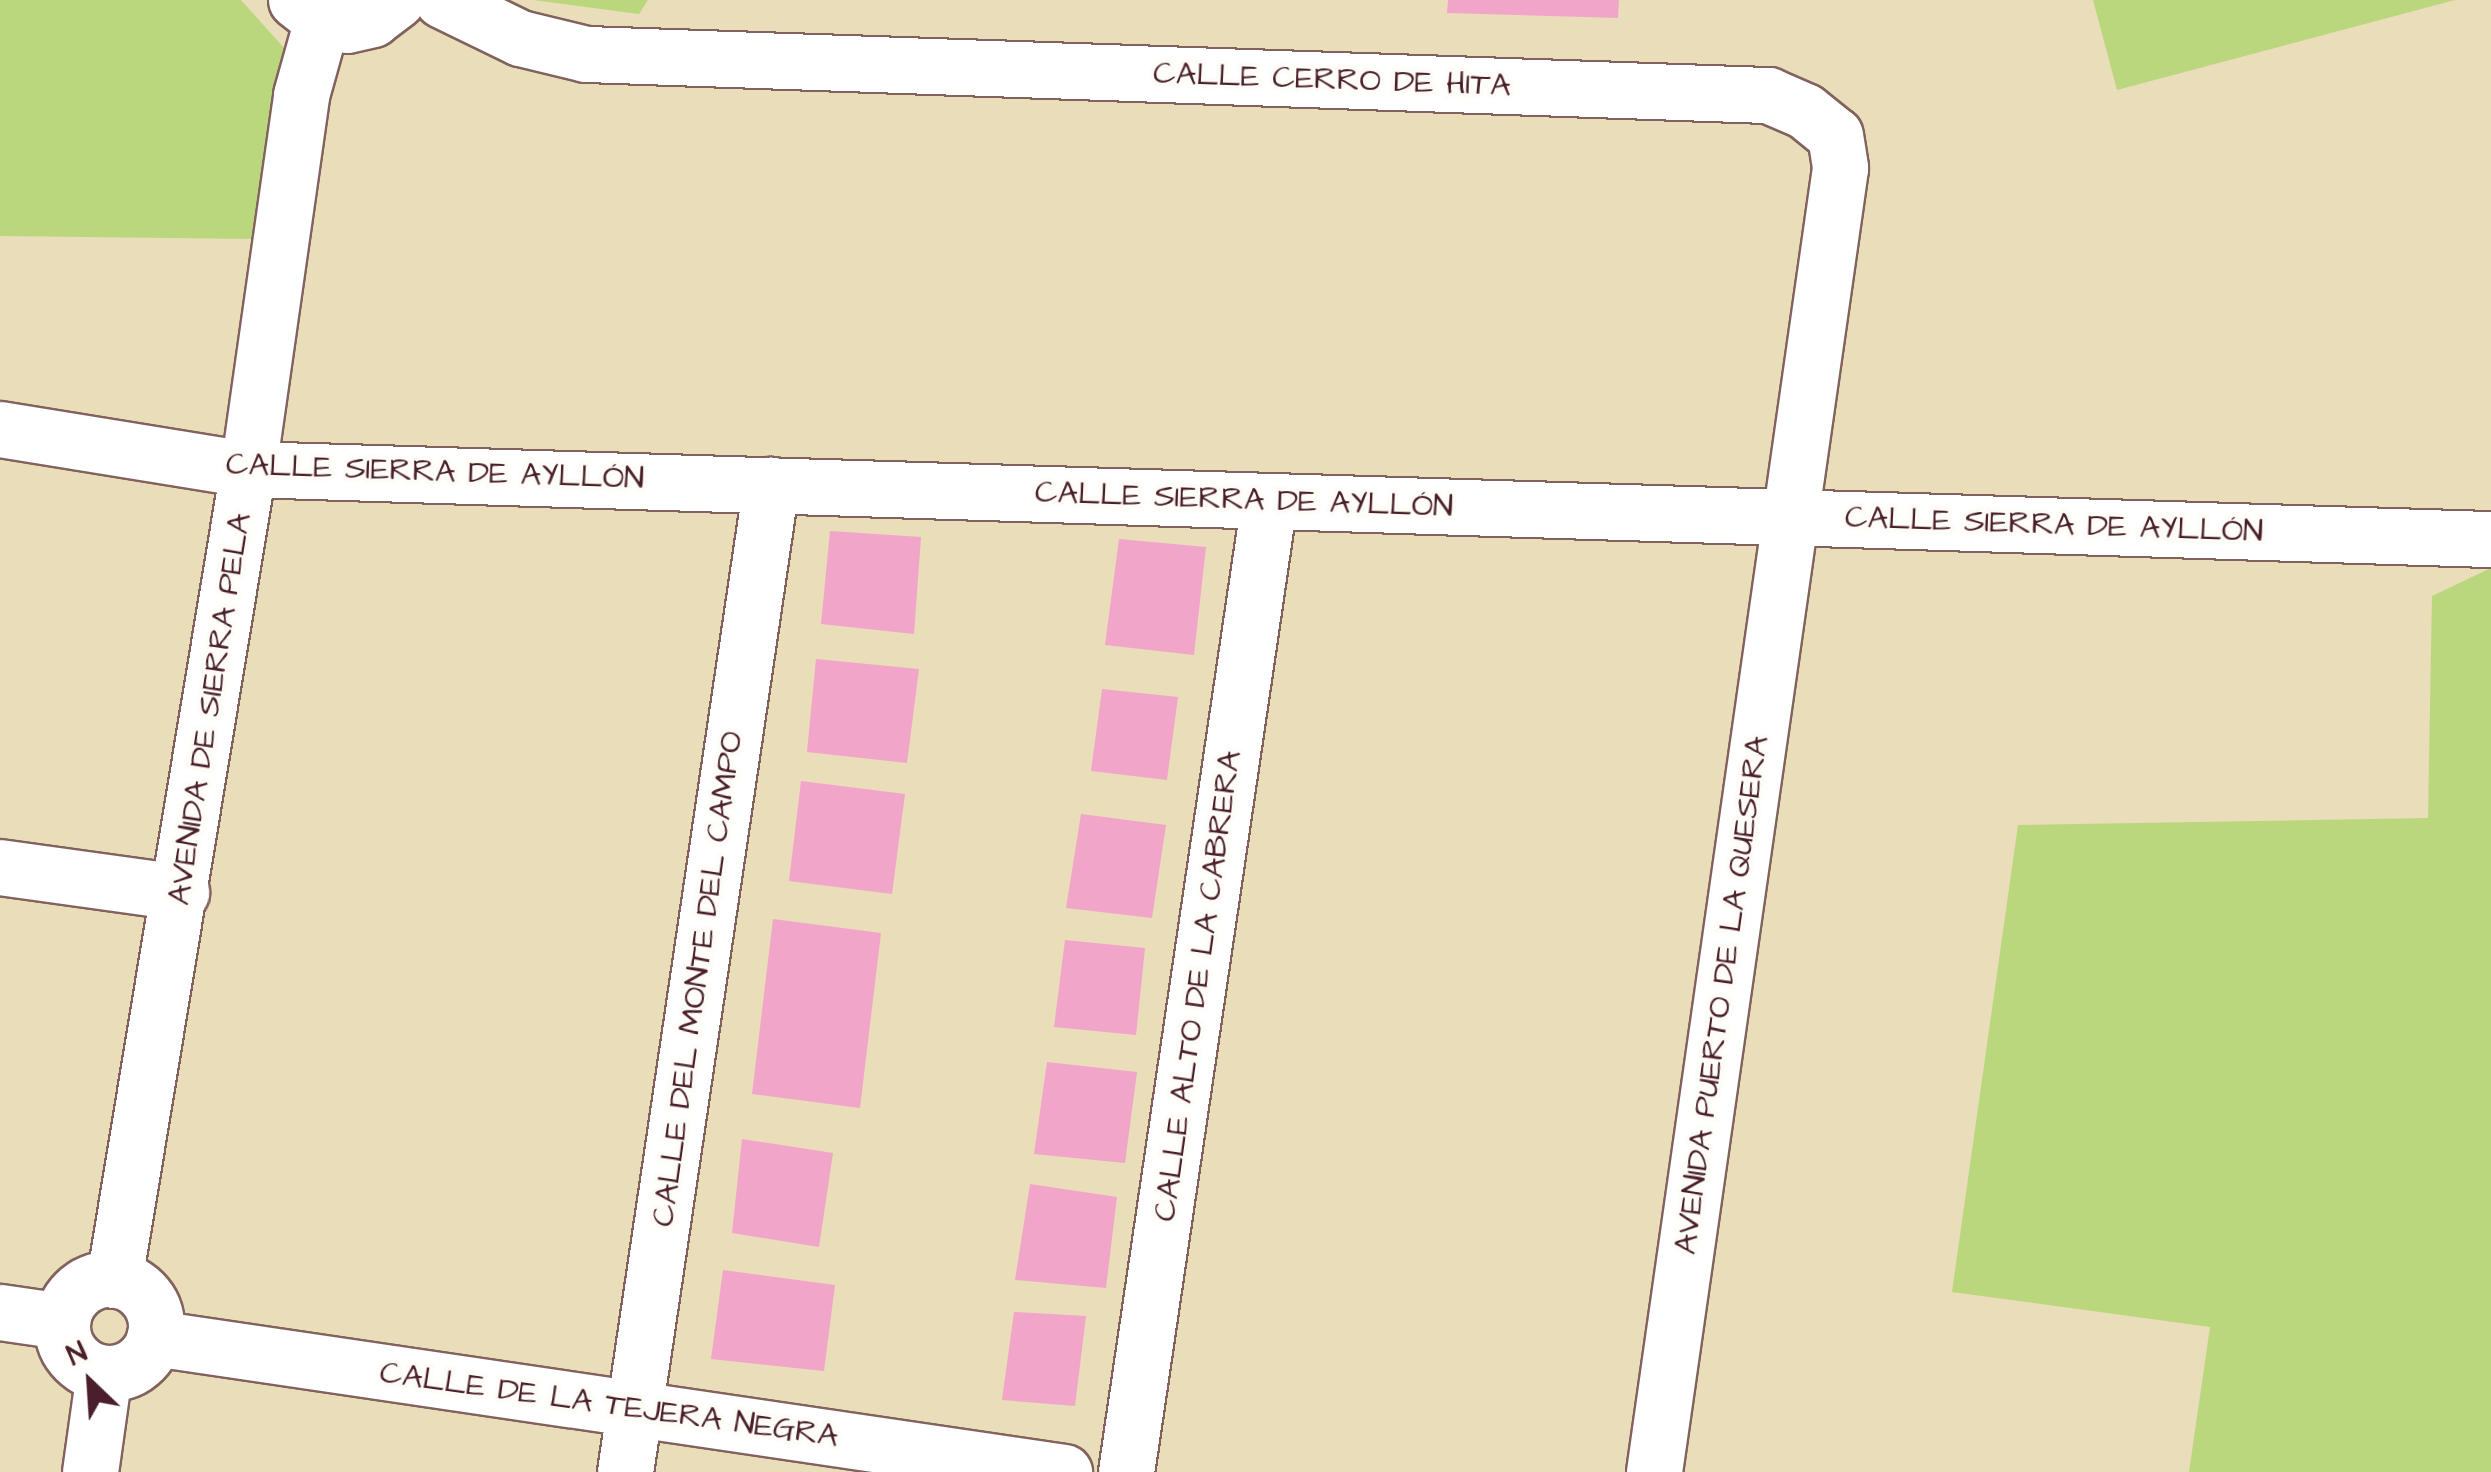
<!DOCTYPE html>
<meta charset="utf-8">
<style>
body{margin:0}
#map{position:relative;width:2491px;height:1472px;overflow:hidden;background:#eaddba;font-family:"Architects Daughter",sans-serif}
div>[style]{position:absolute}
.green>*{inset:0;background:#bad77e}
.building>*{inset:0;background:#f1a5c9}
.roads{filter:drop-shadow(2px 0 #82625d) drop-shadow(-2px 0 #82625d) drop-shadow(0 2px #82625d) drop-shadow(0 -2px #82625d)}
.minor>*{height:55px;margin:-27.5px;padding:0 27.5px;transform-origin:27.5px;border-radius:27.5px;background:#fff}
.minor>.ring{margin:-27.5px;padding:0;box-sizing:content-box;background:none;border:55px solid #fff;border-radius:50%}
span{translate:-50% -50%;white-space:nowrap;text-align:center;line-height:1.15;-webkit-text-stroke:9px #fdfcf7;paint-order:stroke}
.street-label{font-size:32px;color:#4a1f2b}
.north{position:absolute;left:40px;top:1332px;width:100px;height:100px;-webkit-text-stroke:8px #fdfcf7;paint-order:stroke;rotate:335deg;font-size:28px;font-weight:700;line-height:40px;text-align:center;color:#4a1f2b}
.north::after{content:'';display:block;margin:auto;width:35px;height:45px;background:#4a1f2b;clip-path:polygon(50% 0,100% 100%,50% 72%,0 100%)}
</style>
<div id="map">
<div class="green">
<div style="clip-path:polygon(0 0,241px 0,285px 49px,254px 239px,0 236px)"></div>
<div style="clip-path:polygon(533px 0,648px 0,639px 14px)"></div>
<div style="clip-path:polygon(2093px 0,2455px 0,2117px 90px)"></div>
<div style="clip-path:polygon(2491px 568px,2491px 1472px,2189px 1472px,2210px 1327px,1952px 1292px,2018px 825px,2428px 818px,2432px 596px)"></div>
</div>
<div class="building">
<div style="clip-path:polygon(1448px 0,1619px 0,1618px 18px,1447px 13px)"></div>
<div style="clip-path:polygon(830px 531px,921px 537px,914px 634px,821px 624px)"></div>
<div style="clip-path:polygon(1119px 539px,1206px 547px,1194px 655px,1105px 645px)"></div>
<div style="clip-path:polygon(816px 659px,919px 669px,907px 763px,807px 752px)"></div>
<div style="clip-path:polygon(1102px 689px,1178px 697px,1167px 780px,1091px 771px)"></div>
<div style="clip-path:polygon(801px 781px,905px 794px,892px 894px,789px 881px)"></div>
<div style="clip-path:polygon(1081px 814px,1166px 825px,1152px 918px,1066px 908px)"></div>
<div style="clip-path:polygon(773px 919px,881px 933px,860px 1108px,752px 1094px)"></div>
<div style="clip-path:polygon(1065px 940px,1145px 948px,1136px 1035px,1054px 1027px)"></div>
<div style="clip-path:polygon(1047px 1062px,1137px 1072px,1125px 1163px,1034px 1154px)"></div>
<div style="clip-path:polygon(742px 1139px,833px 1153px,819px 1247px,732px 1233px)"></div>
<div style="clip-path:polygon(1030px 1184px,1117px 1197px,1106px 1288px,1015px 1280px)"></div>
<div style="clip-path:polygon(723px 1270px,835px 1285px,824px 1371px,711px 1359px)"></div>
<div style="clip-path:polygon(1014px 1312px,1086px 1316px,1075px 1406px,1002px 1400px)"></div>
</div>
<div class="roads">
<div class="minor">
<div style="left:296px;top:0;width:33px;rotate:38deg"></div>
<div style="left:322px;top:20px;width:25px;rotate:11deg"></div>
<div style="left:347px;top:25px;width:26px;rotate:-13deg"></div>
<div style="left:372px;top:19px;width:31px;rotate:-37deg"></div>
<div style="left:442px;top:0;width:87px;rotate:26deg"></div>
<div style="left:520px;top:38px;width:68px;rotate:13.6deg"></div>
<div style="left:586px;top:54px;width:1183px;rotate:1.99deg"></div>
<div style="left:1768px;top:95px;width:40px;rotate:23.4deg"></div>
<div style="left:1805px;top:111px;width:38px;rotate:39deg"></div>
<div style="left:1835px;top:135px;width:33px;rotate:81deg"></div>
<div style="left:1840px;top:168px;width:1317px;rotate:98.12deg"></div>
<div style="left:0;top:429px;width:251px;rotate:9.2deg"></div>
<div style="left:248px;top:469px;width:2244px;rotate:1.79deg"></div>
<div style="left:0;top:867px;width:183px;rotate:7.9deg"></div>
<div class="ring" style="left:62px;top:1279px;width:39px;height:39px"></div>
<div style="left:114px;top:1280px;width:822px;rotate:-80.62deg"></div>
<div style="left:248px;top:469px;width:378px;rotate:-81.9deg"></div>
<div style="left:301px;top:95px;width:78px;rotate:-74.4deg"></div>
<div style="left:0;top:1312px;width:63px;rotate:8.3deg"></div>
<div style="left:154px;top:1338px;width:920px;rotate:8.38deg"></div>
<div style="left:90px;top:1472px;width:100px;rotate:-82deg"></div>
<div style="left:625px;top:1472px;width:998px;rotate:-81.59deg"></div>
<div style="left:1126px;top:1472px;width:981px;rotate:-81.62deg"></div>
</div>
</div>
<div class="street-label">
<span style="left:1332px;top:80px;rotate:2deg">CALLE CERRO DE HITA</span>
<span style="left:435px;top:472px;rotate:2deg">CALLE SIERRA DE AYLLÓN</span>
<span style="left:1244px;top:500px;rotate:2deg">CALLE SIERRA DE AYLLÓN</span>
<span style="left:2054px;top:525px;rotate:2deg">CALLE SIERRA DE AYLLÓN</span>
<span style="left:210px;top:709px;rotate:-81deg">AVENIDA DE SIERRA PELA</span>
<span style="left:698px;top:979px;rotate:-82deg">CALLE DEL MONTE DEL CAMPO</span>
<span style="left:1198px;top:986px;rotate:-82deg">CALLE ALTO DE LA CABRERA</span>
<span style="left:1722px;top:995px;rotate:-82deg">AVENIDA PUERTO DE LA QUESERA</span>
<span style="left:609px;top:1405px;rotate:8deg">CALLE DE LA TEJERA NEGRA</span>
</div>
<div class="north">N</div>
</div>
